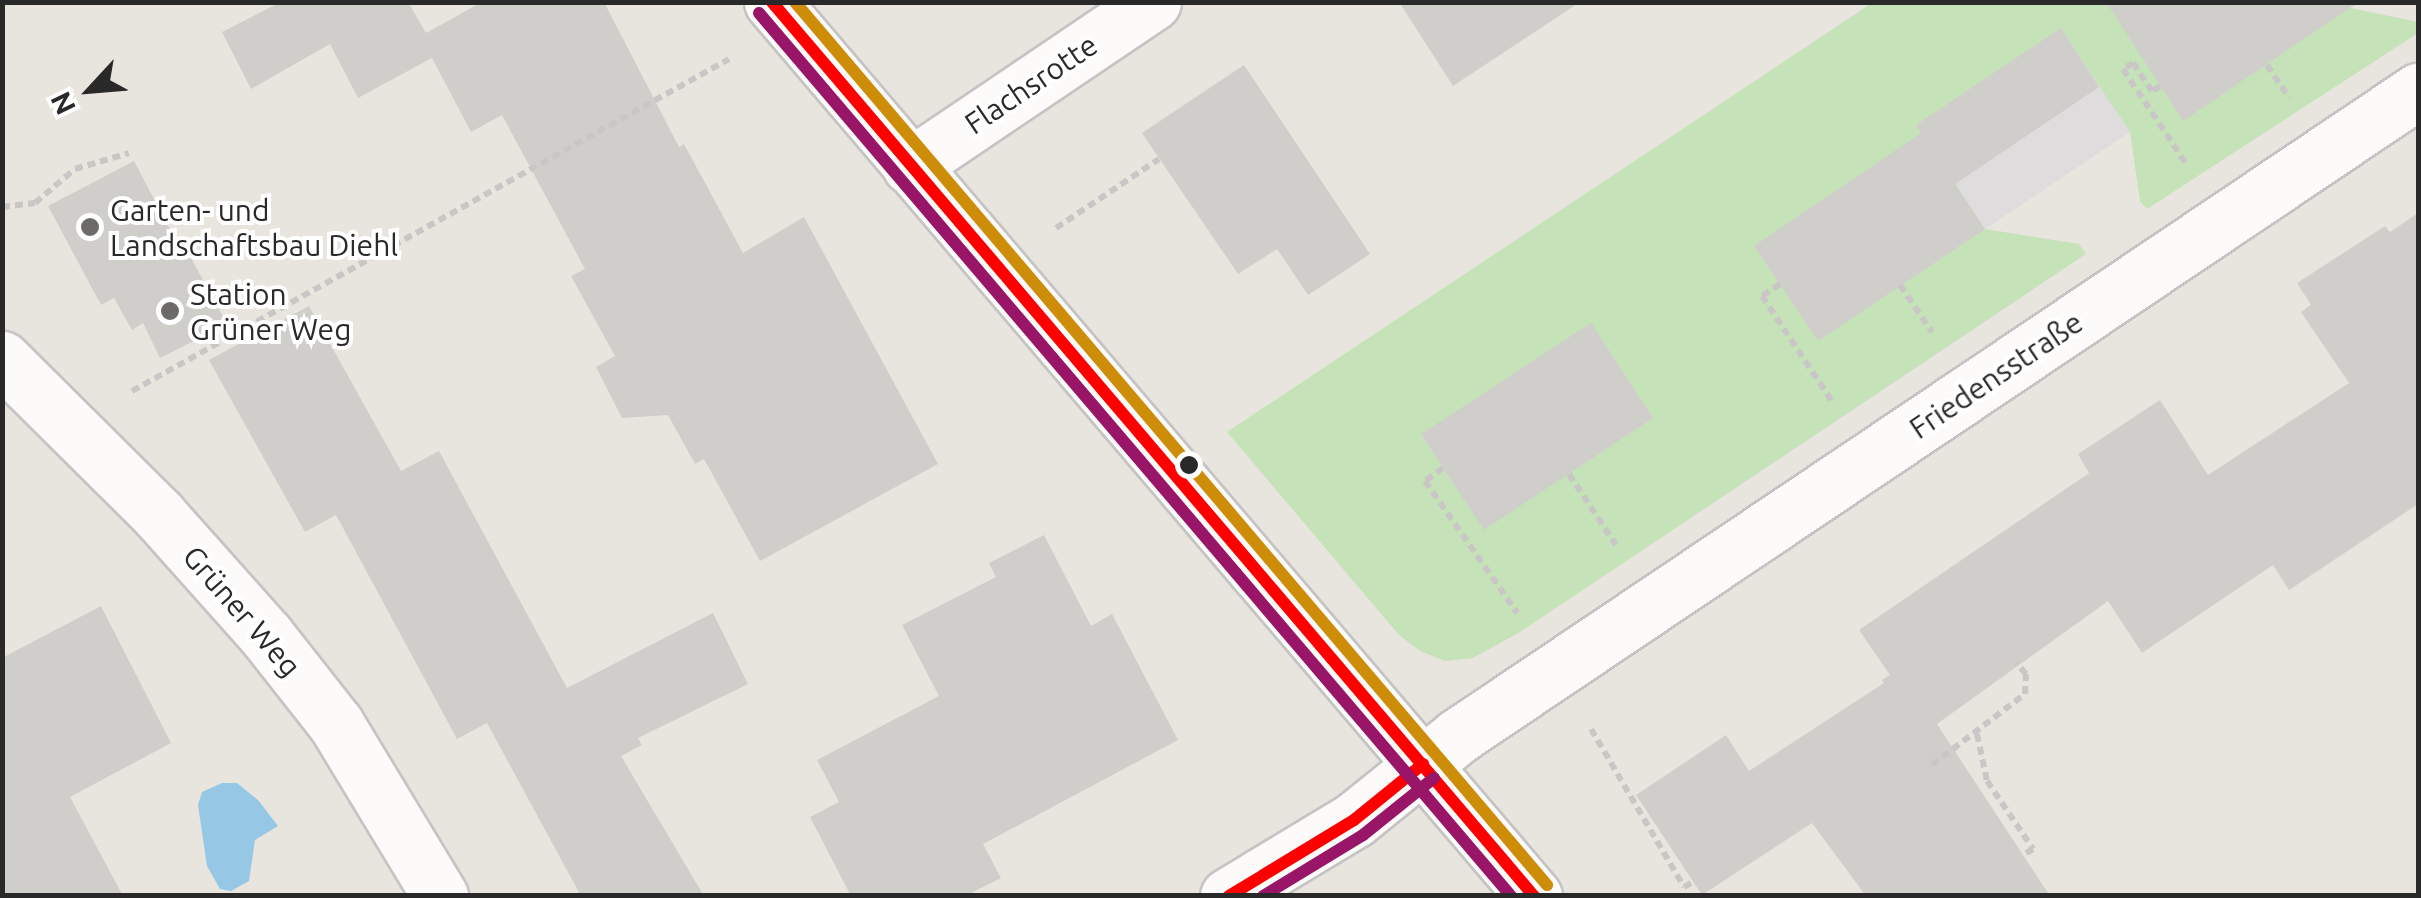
<!DOCTYPE html>
<meta charset="utf-8">
<style>
body{margin:0}
#map{position:relative;width:2421px;height:898px;overflow:hidden;background:#e8e5de;font-family:Ubuntu,sans-serif}
div>[style]{position:absolute}
.industrial>*{inset:0;background:#dfdcdd}
.green>*{inset:0;background:#c6e2b9}
.water>*{inset:0;background:#96c8e5}
.building>*{inset:0;background:#d0ceca}
.path>*{height:6px;margin-top:-3px;transform-origin:0;background:repeating-linear-gradient(90deg,#c8c7c6 0 8px,transparent 0 13px)}
.roads{filter:drop-shadow(2px 0 #c5c4c4) drop-shadow(-2px 0 #c5c4c4) drop-shadow(0 2px #c5c4c4) drop-shadow(0 -2px #c5c4c4)}
.street>*{height:55px;margin:-27.5px;padding:0 27.5px;transform-origin:27.5px;border-radius:27.5px;background:#fcfbfa}
.bus-1>*{height:12px;margin:-6px;padding:0 6px;transform-origin:6px;border-radius:6px;background:#f00}
.bus-2>*{height:12px;margin:-6px;padding:0 6px;transform-origin:6px;border-radius:6px;background:#981568}
.bus-3>*{height:12px;margin:-6px;padding:0 6px;transform-origin:6px;border-radius:6px;background:#ce8d08}
.dots>*{width:28px;height:28px;translate:-50% -50%;box-sizing:border-box;border:5px solid #fff;border-radius:50%}
span{translate:-50% -50%;white-space:nowrap;text-align:center;line-height:1.15;-webkit-text-stroke:8px #fff;paint-order:stroke}
.street-label{font-size:30px;color:#292929}
.poi-label{font-size:30px;color:#292929}
.left{translate:0 -50%;text-align:left}
.frame{position:absolute;inset:0;border:5px solid #292929;pointer-events:none}
.north{position:absolute;left:40px;top:40px;width:100px;height:100px;-webkit-text-stroke:8px #fff;paint-order:stroke;rotate:244deg;font-size:28px;font-weight:700;line-height:40px;text-align:center;color:#292929}
.north::after{content:'';display:block;margin:auto;width:35px;height:45px;background:#292929;clip-path:polygon(50% 0,100% 100%,50% 72%,0 100%)}
</style>
<div id="map">
<div class="industrial">
<div style="clip-path:polygon(2061px 28px,2130px 132px,1985px 229px,1916px 125px)"></div>
</div>
<div class="green">
<div style="clip-path:polygon(2347px 2px,2351px 8px,2418px 22px,2418px 33px,2147px 209px,2140px 201px,2130px 132px,2061px 29px,1917px 125px,1985px 229px,2079px 244px,2086px 254px,1520px 632px,1473px 658px,1445px 661px,1420px 651px,1399px 635px,1227px 432px,1872px 3px)"></div>
</div>
<div class="water">
<div style="clip-path:polygon(222px 783px,237px 783px,258px 800px,278px 826px,255px 840px,249px 881px,231px 891px,220px 889px,207px 866px,198px 805px,202px 792px)"></div>
</div>
<div class="building">
<div style="clip-path:polygon(281px 2px,408px 2px,426px 33px,482px 2px,604px 2px,679px 147px,684px 144px,743px 253px,804px 217px,938px 464px,760px 561px,704px 459px,695px 464px,668px 415px,622px 418px,596px 367px,615px 356px,571px 276px,585px 269px,502px 115px,471px 132px,432px 58px,358px 98px,330px 44px,251px 89px,222px 32px)"></div>
<div style="clip-path:polygon(1399px 2px,1580px 2px,1453px 86px)"></div>
<div style="clip-path:polygon(2106px 2px,2359px 2px,2183px 121px)"></div>
<div style="clip-path:polygon(2061px 28px,2099px 87px,1955px 184px,1985px 229px,1818px 341px,1754px 246px,1921px 133px,1916px 125px)"></div>
<div style="clip-path:polygon(1244px 65px,1370px 254px,1308px 295px,1277px 249px,1238px 274px,1142px 133px)"></div>
<div style="clip-path:polygon(134px 161px,186px 260px,191px 258px,227px 324px,160px 358px,143px 323px,132px 330px,114px 298px,101px 305px,48px 206px)"></div>
<div style="clip-path:polygon(2418px 213px,2418px 504px,2289px 590px,2273px 565px,2142px 653px,2108px 601px,1937px 724px,2050px 896px,1866px 896px,1812px 823px,1702px 895px,1636px 795px,1726px 735px,1749px 771px,1884px 683px,1882px 680px,1890px 675px,1859px 630px,2089px 473px,2078px 454px,2160px 400px,2208px 475px,2349px 383px,2301px 312px,2311px 305px,2297px 283px,2385px 226px,2390px 232px)"></div>
<div style="clip-path:polygon(309px 306px,401px 471px,439px 451px,567px 688px,713px 613px,748px 684px,638px 738px,642px 745px,621px 756px,704px 896px,581px 896px,487px 723px,457px 739px,336px 515px,305px 532px,209px 360px)"></div>
<div style="clip-path:polygon(1591px 323px,1653px 418px,1484px 530px,1421px 434px)"></div>
<div style="clip-path:polygon(1044px 535px,1091px 626px,1112px 614px,1178px 740px,983px 844px,1001px 878px,965px 896px,851px 896px,810px 817px,839px 802px,817px 760px,939px 696px,902px 625px,996px 577px,989px 563px)"></div>
<div style="clip-path:polygon(101px 606px,171px 743px,70px 797px,123px 896px,2px 896px,2px 658px)"></div>
</div>
<div class="path">
<div style="left:2267px;top:65px;width:40px;rotate:56deg"></div>
<div style="left:2160px;top:86px;width:9px;rotate:148deg"></div>
<div style="left:2152px;top:91px;width:34px;rotate:-124deg"></div>
<div style="left:2133px;top:63px;width:12px;rotate:149deg"></div>
<div style="left:2123px;top:69px;width:114px;rotate:56.4deg"></div>
<div style="left:2px;top:207px;width:33px;rotate:-7deg"></div>
<div style="left:35px;top:203px;width:52px;rotate:-40.4deg"></div>
<div style="left:75px;top:169px;width:56px;rotate:-16.5deg"></div>
<div style="left:1056px;top:228px;width:124px;rotate:-33.8deg"></div>
<div style="left:1780px;top:284px;width:22px;rotate:146deg"></div>
<div style="left:1762px;top:296px;width:125px;rotate:56.4deg"></div>
<div style="left:1900px;top:285px;width:57px;rotate:55.8deg"></div>
<div style="left:132px;top:391px;width:683px;rotate:-29.08deg"></div>
<div style="left:1443px;top:468px;width:22px;rotate:144deg"></div>
<div style="left:1425px;top:481px;width:161px;rotate:55.1deg"></div>
<div style="left:1569px;top:474px;width:85px;rotate:56.5deg"></div>
<div style="left:1591px;top:729px;width:183px;rotate:59.5deg"></div>
<div style="left:1684px;top:887px;width:10px;rotate:-29deg"></div>
<div style="left:1977px;top:734px;width:48px;rotate:78deg"></div>
<div style="left:1987px;top:781px;width:82px;rotate:55.9deg"></div>
<div style="left:2033px;top:849px;width:12px;rotate:149deg"></div>
<div style="left:1932px;top:765px;width:117px;rotate:-37.4deg"></div>
<div style="left:2025px;top:694px;width:20px;rotate:-87deg"></div>
<div style="left:2026px;top:674px;width:15px;rotate:-132deg"></div>
</div>
<div class="roads">
<div class="street">
<div style="left:772px;top:2px;width:1175px;rotate:49.56deg"></div>
<div style="left:910px;top:166px;width:293px;rotate:-34deg"></div>
<div style="left:2px;top:359px;width:221px;rotate:44.8deg"></div>
<div style="left:159px;top:515px;width:161px;rotate:48.3deg"></div>
<div style="left:266px;top:635px;width:113px;rotate:51.8deg"></div>
<div style="left:336px;top:724px;width:201px;rotate:58.8deg"></div>
<div style="left:1228px;top:896px;width:147px;rotate:-31.1deg"></div>
<div style="left:1354px;top:820px;width:134px;rotate:-38.9deg"></div>
<div style="left:1458px;top:736px;width:1157px;rotate:-33.9deg"></div>
</div>
</div>
<div class="bus-1">
<div style="left:772px;top:2px;width:1175px;rotate:49.56deg"></div>
<div style="left:1229px;top:896px;width:146px;rotate:-31.3deg"></div>
<div style="left:1354px;top:820px;width:89px;rotate:-39.1deg"></div>
</div>
<div class="bus-2">
<div style="left:759px;top:13px;width:1160px;rotate:49.58deg"></div>
<div style="left:1263px;top:896px;width:117px;rotate:-31.4deg"></div>
<div style="left:1363px;top:835px;width:91px;rotate:-38.8deg"></div>
</div>
<div class="bus-3">
<div style="left:795px;top:2px;width:1160px;rotate:49.58deg"></div>
</div>
<div class="dots">
<div style="left:90px;top:227px;background:#6c6b68"></div>
<div style="left:170px;top:311px;background:#6c6b68"></div>
<div style="left:1189px;top:465px;background:#292929"></div>
</div>
<div class="street-label">
<span style="left:1031px;top:84px;rotate:-34deg">Flachsrotte</span>
<span style="left:1996px;top:375px;rotate:-34deg">Friedensstraße</span>
<span style="left:242px;top:611px;rotate:49deg">Grüner Weg</span>
</div>
<div class="poi-label">
<span class="left" style="left:110px;top:227px">Garten- und<br>Landschaftsbau Diehl</span>
<span class="left" style="left:190px;top:311px">Station<br>Grüner Weg</span>
</div>
<div class="frame"></div>
<div class="north">N</div>
</div>
